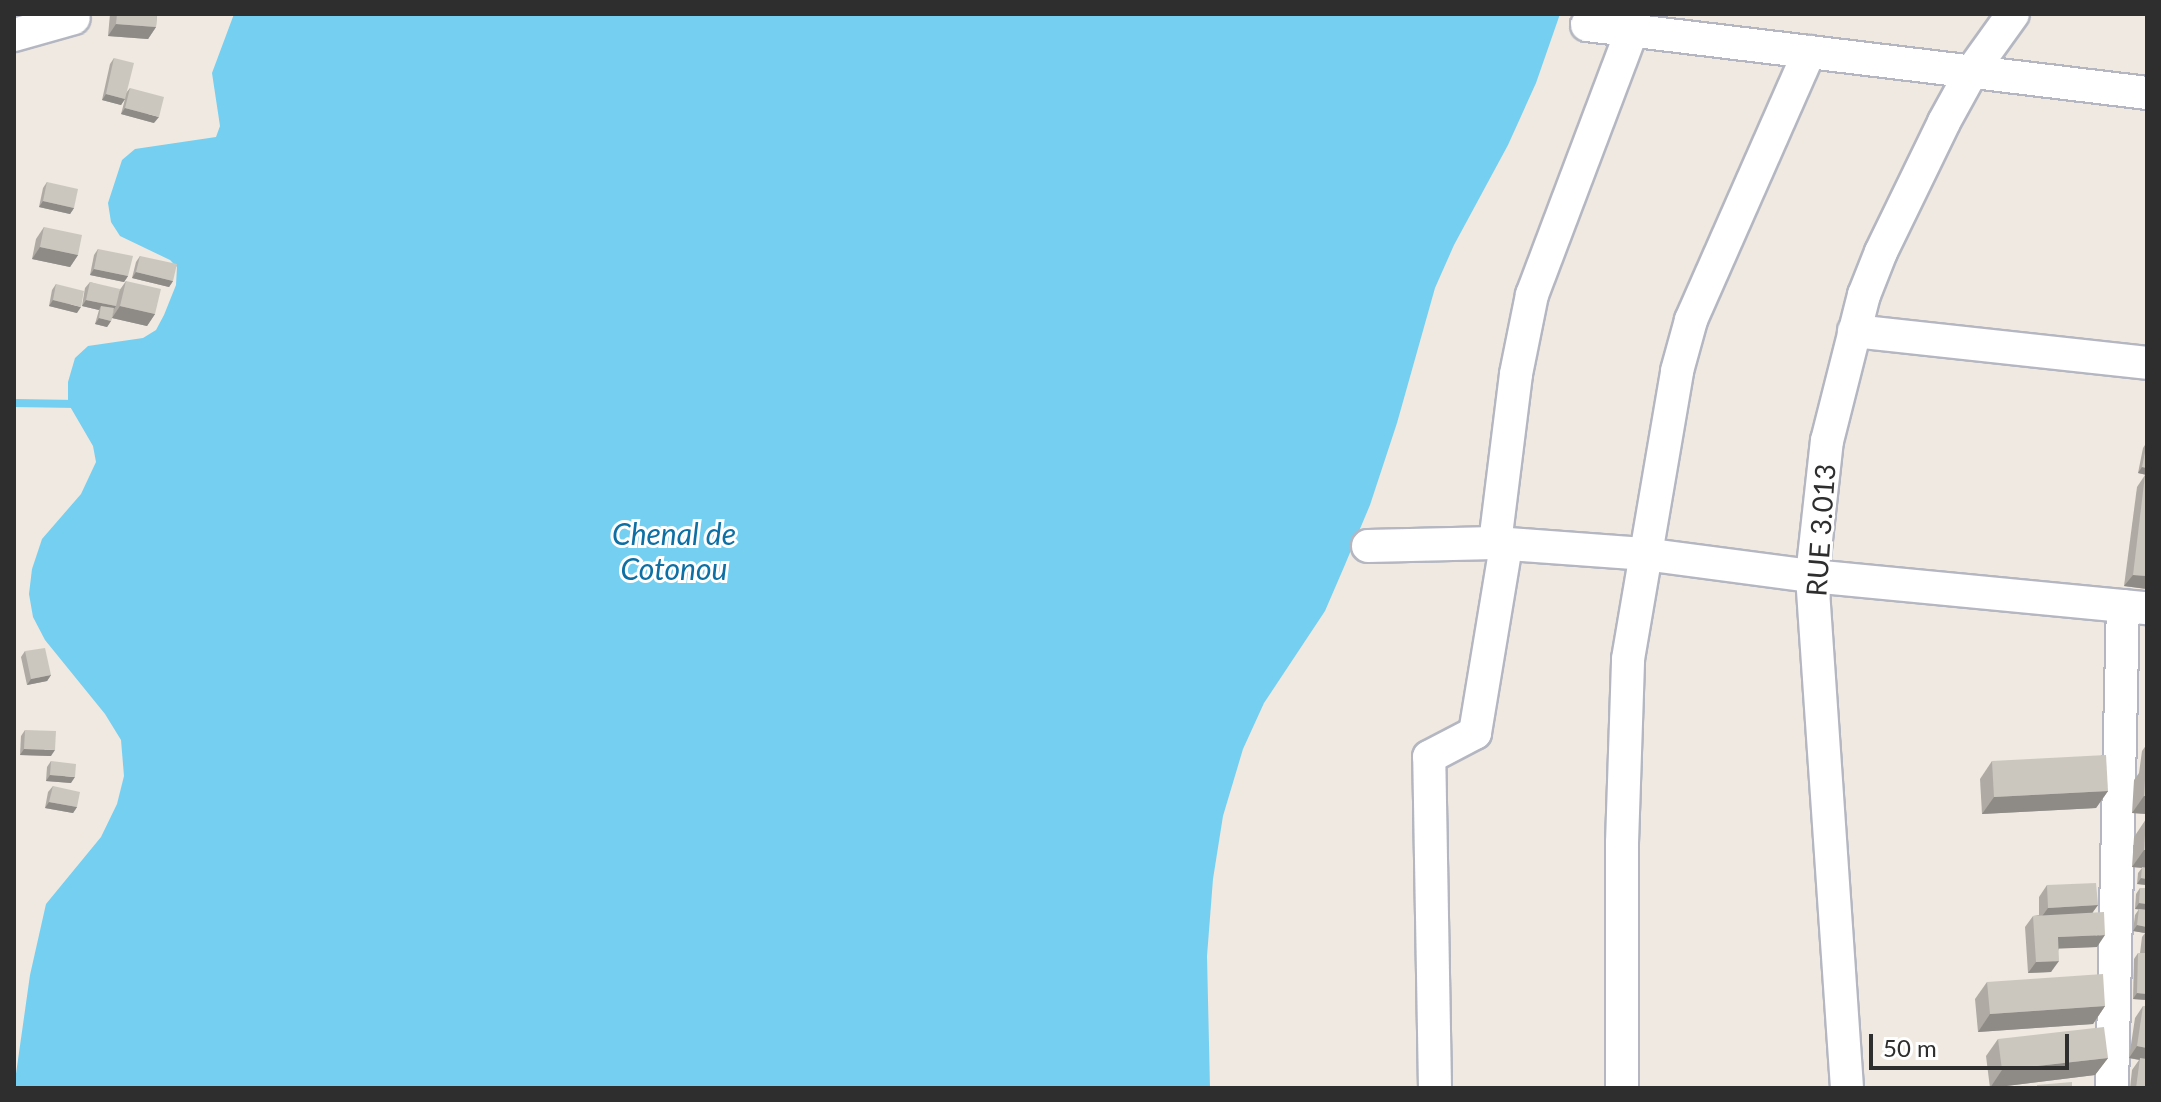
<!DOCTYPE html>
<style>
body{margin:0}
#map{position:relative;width:2161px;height:1102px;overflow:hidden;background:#efe9e1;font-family:Lato,sans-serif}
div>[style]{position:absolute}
.water>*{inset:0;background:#75cff0}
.stream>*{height:8px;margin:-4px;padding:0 4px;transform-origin:4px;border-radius:4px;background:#75cff0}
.roads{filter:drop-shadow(2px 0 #b4b7c1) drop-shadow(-2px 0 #b4b7c1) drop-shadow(0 2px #b4b7c1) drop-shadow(0 -2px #b4b7c1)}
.street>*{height:32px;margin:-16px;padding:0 16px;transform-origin:16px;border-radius:16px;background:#fff}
.wall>*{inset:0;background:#afaba4}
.shaded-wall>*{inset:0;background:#8e8b86}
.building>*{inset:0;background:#cbc7bf}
span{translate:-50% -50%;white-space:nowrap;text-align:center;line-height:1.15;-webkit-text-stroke:6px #fff;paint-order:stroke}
.street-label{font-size:28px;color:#2e2e2e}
.water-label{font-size:30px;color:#0d6fa3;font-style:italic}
.frame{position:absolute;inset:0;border:16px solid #2e2e2e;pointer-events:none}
.scale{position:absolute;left:1869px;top:1034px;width:200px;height:36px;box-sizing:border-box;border:4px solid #2e2e2e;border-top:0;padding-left:10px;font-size:24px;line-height:28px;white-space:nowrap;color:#2e2e2e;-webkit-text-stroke:6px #fff;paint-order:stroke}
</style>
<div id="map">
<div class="water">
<div style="clip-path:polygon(234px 14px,1560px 14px,1536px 83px,1508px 145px,1454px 245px,1435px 288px,1397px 423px,1370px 505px,1344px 567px,1325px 611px,1264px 703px,1243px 749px,1223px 816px,1213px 879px,1207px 956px,1210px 1088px,14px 1088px,30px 975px,46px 904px,101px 837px,117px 804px,124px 776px,121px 740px,105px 714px,45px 640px,33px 617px,29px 594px,32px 569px,42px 539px,81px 494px,96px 462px,93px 446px,68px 403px,68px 382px,75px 358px,88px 346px,143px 338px,156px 330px,164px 315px,176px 285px,177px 267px,170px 260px,120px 236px,111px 222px,108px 203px,122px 160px,135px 149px,216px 137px,220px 126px,212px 73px)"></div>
</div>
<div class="stream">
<div style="left:14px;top:403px;width:63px;rotate:0.9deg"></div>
</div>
<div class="roads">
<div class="street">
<div style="left:1587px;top:25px;width:564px;rotate:6.92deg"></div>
<div style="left:14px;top:35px;width:62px;rotate:-15.8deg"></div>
<div style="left:1854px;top:331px;width:295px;rotate:6.2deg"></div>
<div style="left:1495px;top:543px;width:170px;rotate:-82.9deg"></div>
<div style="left:1516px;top:374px;width:81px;rotate:-78.6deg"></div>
<div style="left:1532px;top:295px;width:282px;rotate:-69.3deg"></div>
<div style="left:1368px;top:546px;width:127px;rotate:-1.4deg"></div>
<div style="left:1495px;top:543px;width:149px;rotate:4.2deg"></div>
<div style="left:1644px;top:554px;width:169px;rotate:7.5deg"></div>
<div style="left:1812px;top:576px;width:337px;rotate:5.5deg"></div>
<div style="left:1435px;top:1088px;width:331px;rotate:-91deg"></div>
<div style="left:1429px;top:757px;width:52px;rotate:-27.6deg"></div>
<div style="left:1475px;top:733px;width:191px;rotate:-80.6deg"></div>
<div style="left:1622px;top:1088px;width:245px;rotate:-90deg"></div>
<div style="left:1622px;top:843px;width:184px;rotate:-88.1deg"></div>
<div style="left:1628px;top:659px;width:292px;rotate:-80.3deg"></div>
<div style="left:1677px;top:371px;width:53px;rotate:-74.6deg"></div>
<div style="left:1691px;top:320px;width:293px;rotate:-66.2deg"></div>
<div style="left:1847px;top:1088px;width:513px;rotate:-93.91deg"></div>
<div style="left:1812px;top:576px;width:136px;rotate:-83.7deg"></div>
<div style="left:1827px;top:441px;width:151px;rotate:-75.8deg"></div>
<div style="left:1864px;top:295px;width:46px;rotate:-68.4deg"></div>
<div style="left:1881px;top:252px;width:144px;rotate:-64.1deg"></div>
<div style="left:1944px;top:122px;width:58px;rotate:-61.2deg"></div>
<div style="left:1972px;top:71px;width:70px;rotate:-54.3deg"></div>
<div style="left:2112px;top:1088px;width:482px;rotate:-88.7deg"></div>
</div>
</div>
<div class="wall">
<div style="clip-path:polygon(110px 14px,157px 14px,156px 27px,148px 39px,108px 36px)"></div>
<div style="clip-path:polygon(114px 58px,126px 93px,130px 88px,154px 123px,121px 114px,125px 99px,121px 105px,102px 100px,110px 64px)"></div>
<div style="clip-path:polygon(47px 182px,74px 208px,70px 214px,39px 207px,43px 188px)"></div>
<div style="clip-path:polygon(44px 227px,78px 255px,70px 267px,32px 259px,36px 239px)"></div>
<div style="clip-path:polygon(98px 249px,128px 276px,124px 282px,90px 275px,94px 255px)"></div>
<div style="clip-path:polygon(140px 256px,173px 281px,169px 287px,132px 278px,136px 262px)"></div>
<div style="clip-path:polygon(126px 281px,155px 314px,147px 326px,112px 318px,114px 309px,111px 321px,107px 327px,95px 324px,99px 310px,82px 306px,85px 288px,90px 282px,119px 291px)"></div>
<div style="clip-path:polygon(56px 284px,77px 313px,49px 306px,52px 290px)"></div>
<div style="clip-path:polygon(2147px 442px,2147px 475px,2138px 473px,2143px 448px)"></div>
<div style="clip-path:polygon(2145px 475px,2147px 589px,2124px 586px,2137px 487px)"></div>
<div style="clip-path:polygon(2147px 617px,2147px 717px,2145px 717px,2145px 620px)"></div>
<div style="clip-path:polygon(25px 651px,51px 675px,47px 681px,27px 685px,21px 657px)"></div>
<div style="clip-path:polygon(2147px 728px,2147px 814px,2132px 813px,2134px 780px,2139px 773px,2142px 751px,2147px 744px,2145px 744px)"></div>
<div style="clip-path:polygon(25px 730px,51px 756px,20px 755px,21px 736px)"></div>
<div style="clip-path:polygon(51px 761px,71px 783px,46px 781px,47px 767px)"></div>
<div style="clip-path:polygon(1992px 761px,2108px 791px,2096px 808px,1982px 814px,1980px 779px)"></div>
<div style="clip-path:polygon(53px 786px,77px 807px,73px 813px,45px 808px,48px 792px)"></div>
<div style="clip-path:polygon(2146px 819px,2147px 819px,2147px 885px,2137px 884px,2138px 873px,2142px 868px,2132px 867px,2134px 837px)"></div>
<div style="clip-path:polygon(2047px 885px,2098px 905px,2093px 912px,2097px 947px,2059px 948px,2051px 972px,2028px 973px,2025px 927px,2033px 916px,2039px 915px,2039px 897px)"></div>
<div style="clip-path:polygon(2140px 888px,2147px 910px,2135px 909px,2136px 894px)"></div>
<div style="clip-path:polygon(2139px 909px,2147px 910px,2147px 1000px,2133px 999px,2134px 959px,2138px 953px,2140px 953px,2142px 937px,2145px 933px,2133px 931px,2135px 915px)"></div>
<div style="clip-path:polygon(1987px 982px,2105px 1006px,2093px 1024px,1978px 1032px,1975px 999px)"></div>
<div style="clip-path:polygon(2143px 1006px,2147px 1088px,2130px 1088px,2132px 1070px,2139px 1060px,2129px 1058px,2135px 1018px)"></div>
<div style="clip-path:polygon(1998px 1039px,2108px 1058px,2095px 1075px,1990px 1088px,1986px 1056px)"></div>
</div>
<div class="shaded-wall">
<div style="clip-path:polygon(116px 24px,156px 27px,148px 39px,108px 36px)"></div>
<div style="clip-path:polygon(106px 94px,125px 99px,121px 105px,102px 100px)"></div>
<div style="clip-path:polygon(125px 108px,159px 117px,154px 123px,121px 114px)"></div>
<div style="clip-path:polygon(43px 201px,74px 208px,70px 214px,39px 207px)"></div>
<div style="clip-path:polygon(40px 247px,78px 255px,70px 267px,32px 259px)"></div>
<div style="clip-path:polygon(94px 269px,128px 276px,124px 282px,90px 275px)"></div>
<div style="clip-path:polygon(136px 272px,173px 281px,169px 287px,132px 278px)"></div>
<div style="clip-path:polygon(53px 300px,81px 307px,77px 313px,49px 306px)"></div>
<div style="clip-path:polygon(86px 300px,116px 306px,112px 312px,101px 306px,99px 310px,82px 306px)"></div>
<div style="clip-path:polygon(120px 306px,155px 314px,147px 326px,112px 318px)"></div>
<div style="clip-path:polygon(99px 318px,111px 321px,107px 327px,95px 324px)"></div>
<div style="clip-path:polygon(2142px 467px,2147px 468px,2147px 475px,2138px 473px)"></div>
<div style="clip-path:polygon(2133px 575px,2147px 576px,2147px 589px,2124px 586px)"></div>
<div style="clip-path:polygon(51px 675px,47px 681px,27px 685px,31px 679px)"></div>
<div style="clip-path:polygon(24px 749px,55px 750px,51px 756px,20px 755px)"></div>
<div style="clip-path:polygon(50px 775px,75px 777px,71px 783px,46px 781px)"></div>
<div style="clip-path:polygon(2108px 791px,2096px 808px,1982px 814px,1994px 797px)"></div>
<div style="clip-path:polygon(2144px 796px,2147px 796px,2147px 814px,2132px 813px)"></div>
<div style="clip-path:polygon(49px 802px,77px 807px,73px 813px,45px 808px)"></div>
<div style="clip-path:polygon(2144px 850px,2147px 850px,2147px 868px,2132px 867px)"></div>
<div style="clip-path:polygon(2141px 878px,2147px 879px,2147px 885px,2137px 884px)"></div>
<div style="clip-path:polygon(2139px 903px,2147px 904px,2147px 910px,2135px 909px)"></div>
<div style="clip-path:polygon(2098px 905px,2089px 917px,2040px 919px,2048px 908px)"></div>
<div style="clip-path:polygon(2137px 925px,2147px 927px,2147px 930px,2145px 933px,2133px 931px)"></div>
<div style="clip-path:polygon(2105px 935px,2097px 947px,2050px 949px,2058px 937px)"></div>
<div style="clip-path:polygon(2059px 961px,2051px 972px,2028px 973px,2036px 962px)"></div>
<div style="clip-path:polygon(2137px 993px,2147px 994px,2147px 1000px,2133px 999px)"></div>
<div style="clip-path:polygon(2105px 1006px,2093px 1024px,1978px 1032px,1990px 1014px)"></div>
<div style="clip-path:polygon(2137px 1046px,2147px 1048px,2147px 1061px,2129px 1058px)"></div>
<div style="clip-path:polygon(2108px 1058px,2095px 1075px,1990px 1088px,2002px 1070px)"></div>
</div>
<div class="building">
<div style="clip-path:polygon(117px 14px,157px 14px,156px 27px,116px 24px)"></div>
<div style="clip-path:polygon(114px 58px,134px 63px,125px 99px,106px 94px)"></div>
<div style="clip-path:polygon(130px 88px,164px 97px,159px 117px,125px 108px)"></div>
<div style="clip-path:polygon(47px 182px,78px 189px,74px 208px,43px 201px)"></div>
<div style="clip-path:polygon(44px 227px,82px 235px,78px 255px,40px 247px)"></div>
<div style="clip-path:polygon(98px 249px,133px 256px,128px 276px,94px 269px)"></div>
<div style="clip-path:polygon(140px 256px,177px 264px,173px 281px,136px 272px)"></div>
<div style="clip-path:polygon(126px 281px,161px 289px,155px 314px,120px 306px)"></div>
<div style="clip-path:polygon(90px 282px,120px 289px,116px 306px,86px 300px)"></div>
<div style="clip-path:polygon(56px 284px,84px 291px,81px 307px,53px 300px)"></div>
<div style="clip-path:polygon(101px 306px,114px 308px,111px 321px,99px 318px)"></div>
<div style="clip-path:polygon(2147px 442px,2147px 468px,2142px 467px)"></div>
<div style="clip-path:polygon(2145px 475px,2147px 475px,2147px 576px,2133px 575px)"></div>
<div style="clip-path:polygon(45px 648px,51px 675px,31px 679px,25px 651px)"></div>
<div style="clip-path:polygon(25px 730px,56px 731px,55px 750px,24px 749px)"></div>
<div style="clip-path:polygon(2106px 755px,2108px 791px,1994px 797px,1992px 761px)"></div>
<div style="clip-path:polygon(51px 761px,76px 764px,75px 777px,50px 775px)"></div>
<div style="clip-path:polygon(2146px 763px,2147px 763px,2147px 796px,2144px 796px)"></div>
<div style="clip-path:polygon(53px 786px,80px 792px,77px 807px,49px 802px)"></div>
<div style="clip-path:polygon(2146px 819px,2147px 819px,2147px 850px,2144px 850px)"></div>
<div style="clip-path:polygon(2142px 867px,2147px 868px,2147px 879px,2141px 878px)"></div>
<div style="clip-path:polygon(2096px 883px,2098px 905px,2048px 908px,2047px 885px)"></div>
<div style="clip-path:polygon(2140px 888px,2147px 888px,2147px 904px,2139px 903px)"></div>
<div style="clip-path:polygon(2139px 909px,2147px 910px,2147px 927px,2137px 925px)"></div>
<div style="clip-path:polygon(2104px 912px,2105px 935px,2058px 937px,2059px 961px,2036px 962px,2033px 916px)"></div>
<div style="clip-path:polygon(2138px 953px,2147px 953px,2147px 994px,2137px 993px)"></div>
<div style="clip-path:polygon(2103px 974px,2105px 1006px,1990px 1014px,1987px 982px)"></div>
<div style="clip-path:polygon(2143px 1006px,2147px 1006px,2147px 1048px,2137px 1046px)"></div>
<div style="clip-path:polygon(2104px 1027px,2108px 1058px,2002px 1070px,1998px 1039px)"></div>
<div style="clip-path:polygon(2140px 1058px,2147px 1059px,2147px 1088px,2136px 1088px)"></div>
<div style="clip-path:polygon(2072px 1082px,2072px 1088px,2037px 1088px,2037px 1085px)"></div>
</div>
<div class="street-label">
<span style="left:1820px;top:530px;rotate:-86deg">RUE 3.013</span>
</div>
<div class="water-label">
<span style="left:674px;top:550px">Chenal de<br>Cotonou</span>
</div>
<div class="frame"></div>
<div class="scale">50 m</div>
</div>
